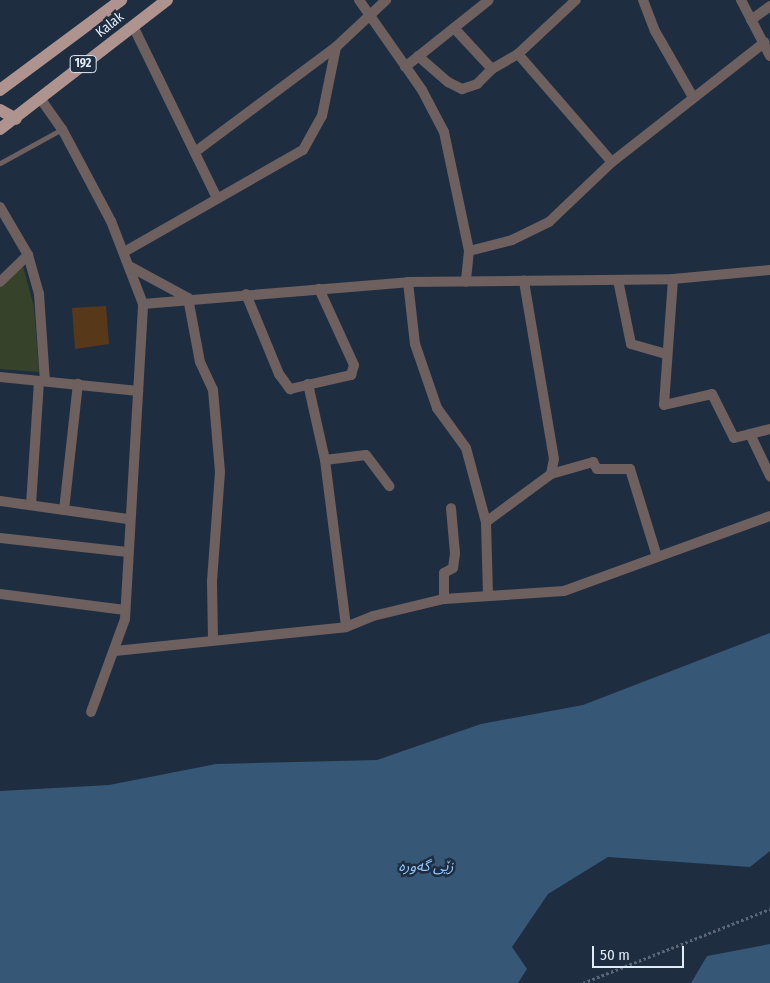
<!DOCTYPE html>
<meta charset="utf-8">
<style>
body{margin:0}
#map{position:relative;width:770px;height:983px;overflow:hidden;background:#1f2d40;font-family:"Fira Sans Condensed","Noto Sans Arabic",sans-serif}
div>[style]{position:absolute}
.green>*{inset:0;background:#37422b}
.water>*{inset:0;background:#365775}
.building>*{inset:0;background:#573919}
.path>*{height:2.5px;margin-top:-1.25px;transform-origin:0;background:repeating-linear-gradient(90deg,#5b6778 0 2.5px,transparent 0 5px)}
.lane>*{height:5px;margin:-2.5px;padding:0 2.5px;transform-origin:2.5px;border-radius:2.5px;background:#6d605e}
.street>*{height:10px;margin:-5px;padding:0 5px;transform-origin:5px;border-radius:5px;background:#6d605e}
.primary>*{height:12px;margin:-6px;padding:0 6px;transform-origin:6px;border-radius:6px;background:#ae938e}
span{translate:-50% -50%;white-space:nowrap;text-align:center;line-height:1.15;-webkit-text-stroke:5px #1f2d40;paint-order:stroke}
.shield-label span{padding:1px 4px;background:#1f2d40;border:1px solid;border-radius:4px;-webkit-text-stroke-width:0}
.shield-label{font-size:12px;color:#e2ebf8;font-weight:700}
.street-label{font-size:14px;color:#e2ebf8}
.water-label{font-size:15px;color:#8fc6f9;font-style:italic}
.scale{position:absolute;left:592px;top:946px;width:92px;height:22px;box-sizing:border-box;border:2px solid #e2ebf8;border-top:0;padding-left:6px;font-size:15px;line-height:18px;white-space:nowrap;color:#e2ebf8;-webkit-text-stroke:4px #1f2d40;paint-order:stroke}
</style>
<div id="map">
<div class="green">
<div style="clip-path:polygon(22px 262px,34px 307px,39px 372px,0 369px,0 283px)"></div>
</div>
<div class="water">
<div style="clip-path:polygon(770px 633px,770px 851px,750px 867px,608px 857px,548px 894px,512px 947px,527px 969px,518px 983px,0 983px,0 791px,109px 785px,216px 764px,377px 760px,481px 724px,583px 705px)"></div>
<div style="clip-path:polygon(770px 944px,770px 983px,691px 983px,707px 956px)"></div>
</div>
<div class="building">
<div style="clip-path:polygon(106px 306px,109px 344px,75px 349px,72px 308px)"></div>
</div>
<div class="path">
<div style="left:583px;top:983px;width:201px;rotate:-21.6deg"></div>
</div>
<div class="lane">
<div style="left:0;top:163px;width:71px;rotate:-28.7deg"></div>
</div>
<div class="street">
<div style="left:359px;top:0;width:110px;rotate:55deg"></div>
<div style="left:422px;top:90px;width:47px;rotate:62.4deg"></div>
<div style="left:444px;top:132px;width:122px;rotate:78.1deg"></div>
<div style="left:469px;top:251px;width:31px;rotate:96deg"></div>
<div style="left:643px;top:0;width:33px;rotate:69deg"></div>
<div style="left:655px;top:31px;width:76px;rotate:60.1deg"></div>
<div style="left:741px;top:0;width:63px;rotate:62.6deg"></div>
<div style="left:751px;top:20px;width:24px;rotate:-36deg"></div>
<div style="left:133px;top:26px;width:191px;rotate:64deg"></div>
<div style="left:454px;top:28px;width:56px;rotate:47.2deg"></div>
<div style="left:492px;top:69px;width:30px;rotate:-30deg"></div>
<div style="left:518px;top:54px;width:79px;rotate:-43deg"></div>
<div style="left:518px;top:54px;width:143px;rotate:49deg"></div>
<div style="left:418px;top:56px;width:40px;rotate:41deg"></div>
<div style="left:448px;top:82px;width:16px;rotate:27deg"></div>
<div style="left:462px;top:89px;width:16px;rotate:-18deg"></div>
<div style="left:477px;top:84px;width:21px;rotate:-45deg"></div>
<div style="left:405px;top:67px;width:107px;rotate:-38.6deg"></div>
<div style="left:40px;top:98px;width:38px;rotate:55deg"></div>
<div style="left:62px;top:129px;width:104px;rotate:62deg"></div>
<div style="left:111px;top:221px;width:89px;rotate:68.9deg"></div>
<div style="left:143px;top:304px;width:266px;rotate:-4.7deg"></div>
<div style="left:408px;top:282px;width:265px;rotate:-0.6deg"></div>
<div style="left:673px;top:279px;width:97px;rotate:-5.3deg"></div>
<div style="left:195px;top:152px;width:176px;rotate:-36.7deg"></div>
<div style="left:336px;top:47px;width:69px;rotate:-43.2deg"></div>
<div style="left:0;top:207px;width:56px;rotate:59.7deg"></div>
<div style="left:28px;top:255px;width:41px;rotate:74.2deg"></div>
<div style="left:39px;top:294px;width:87px;rotate:86.1deg"></div>
<div style="left:469px;top:251px;width:44px;rotate:-14.3deg"></div>
<div style="left:512px;top:240px;width:41px;rotate:-25.9deg"></div>
<div style="left:549px;top:222px;width:87px;rotate:-43.6deg"></div>
<div style="left:612px;top:162px;width:194px;rotate:-38.1deg"></div>
<div style="left:124px;top:252px;width:206px;rotate:-29.7deg"></div>
<div style="left:303px;top:150px;width:39px;rotate:-61deg"></div>
<div style="left:322px;top:116px;width:70px;rotate:-78.5deg"></div>
<div style="left:129px;top:266px;width:67px;rotate:28.5deg"></div>
<div style="left:188px;top:298px;width:65px;rotate:79.4deg"></div>
<div style="left:200px;top:362px;width:31px;rotate:65deg"></div>
<div style="left:213px;top:390px;width:82px;rotate:85.1deg"></div>
<div style="left:220px;top:472px;width:110px;rotate:94.2deg"></div>
<div style="left:212px;top:582px;width:58px;rotate:89deg"></div>
<div style="left:673px;top:279px;width:126px;rotate:94.1deg"></div>
<div style="left:664px;top:405px;width:49px;rotate:-12.9deg"></div>
<div style="left:712px;top:394px;width:49px;rotate:63.4deg"></div>
<div style="left:734px;top:438px;width:37px;rotate:-14deg"></div>
<div style="left:618px;top:280px;width:65px;rotate:78.5deg"></div>
<div style="left:631px;top:344px;width:36px;rotate:16deg"></div>
<div style="left:0;top:282px;width:39px;rotate:-44deg"></div>
<div style="left:408px;top:282px;width:62px;rotate:83.6deg"></div>
<div style="left:415px;top:344px;width:68px;rotate:71deg"></div>
<div style="left:437px;top:408px;width:49px;rotate:54.1deg"></div>
<div style="left:466px;top:448px;width:77px;rotate:74.9deg"></div>
<div style="left:246px;top:294px;width:87px;rotate:67.6deg"></div>
<div style="left:279px;top:374px;width:19px;rotate:54deg"></div>
<div style="left:290px;top:389px;width:63px;rotate:-12.9deg"></div>
<div style="left:351px;top:375px;width:10px;rotate:-73deg"></div>
<div style="left:354px;top:365px;width:84px;rotate:-114.7deg"></div>
<div style="left:0;top:377px;width:139px;rotate:5.8deg"></div>
<div style="left:308px;top:384px;width:78px;rotate:77.4deg"></div>
<div style="left:325px;top:460px;width:168px;rotate:82.8deg"></div>
<div style="left:750px;top:434px;width:47px;rotate:64.5deg"></div>
<div style="left:325px;top:460px;width:41px;rotate:-7deg"></div>
<div style="left:366px;top:455px;width:39px;rotate:53deg"></div>
<div style="left:551px;top:474px;width:44px;rotate:-15.9deg"></div>
<div style="left:593px;top:462px;width:8px;rotate:60deg"></div>
<div style="left:597px;top:469px;width:33px"></div>
<div style="left:630px;top:469px;width:92px;rotate:72.9deg"></div>
<div style="left:0;top:501px;width:129px;rotate:8deg"></div>
<div style="left:31px;top:505px;width:124px;rotate:-86.3deg"></div>
<div style="left:64px;top:510px;width:127px;rotate:-83.7deg"></div>
<div style="left:0;top:538px;width:128px;rotate:6.3deg"></div>
<div style="left:0;top:594px;width:126px;rotate:7.3deg"></div>
<div style="left:488px;top:594px;width:72px;rotate:-91.6deg"></div>
<div style="left:486px;top:522px;width:81px;rotate:-36.4deg"></div>
<div style="left:551px;top:474px;width:15px;rotate:-79deg"></div>
<div style="left:554px;top:459px;width:181px;rotate:-99.6deg"></div>
<div style="left:444px;top:599px;width:26px;rotate:-90deg"></div>
<div style="left:444px;top:573px;width:10px;rotate:-29deg"></div>
<div style="left:453px;top:568px;width:15px;rotate:-82deg"></div>
<div style="left:455px;top:553px;width:45px;rotate:-95.1deg"></div>
<div style="left:115px;top:651px;width:232px;rotate:-5.9deg"></div>
<div style="left:346px;top:627px;width:29px;rotate:-22deg"></div>
<div style="left:373px;top:616px;width:73px;rotate:-13.5deg"></div>
<div style="left:444px;top:599px;width:120px;rotate:-3.8deg"></div>
<div style="left:564px;top:591px;width:219px;rotate:-20deg"></div>
<div style="left:91px;top:712px;width:99px;rotate:-69.9deg"></div>
<div style="left:125px;top:619px;width:316px;rotate:-86.7deg"></div>
</div>
<div class="primary">
<div style="left:0;top:90px;width:151px;rotate:-36.6deg"></div>
<div style="left:0;top:110px;width:18px;rotate:29deg"></div>
<div style="left:0;top:129px;width:211px;rotate:-37.7deg"></div>
</div>
<div class="shield-label">
<span style="left:83px;top:64px">192</span>
</div>
<div class="street-label">
<span style="left:110px;top:25px;rotate:-38deg">Kalak</span>
</div>
<div class="water-label">
<span style="left:426px;top:867px">زێی گەورە</span>
</div>
<div class="scale">50 m</div>
</div>
